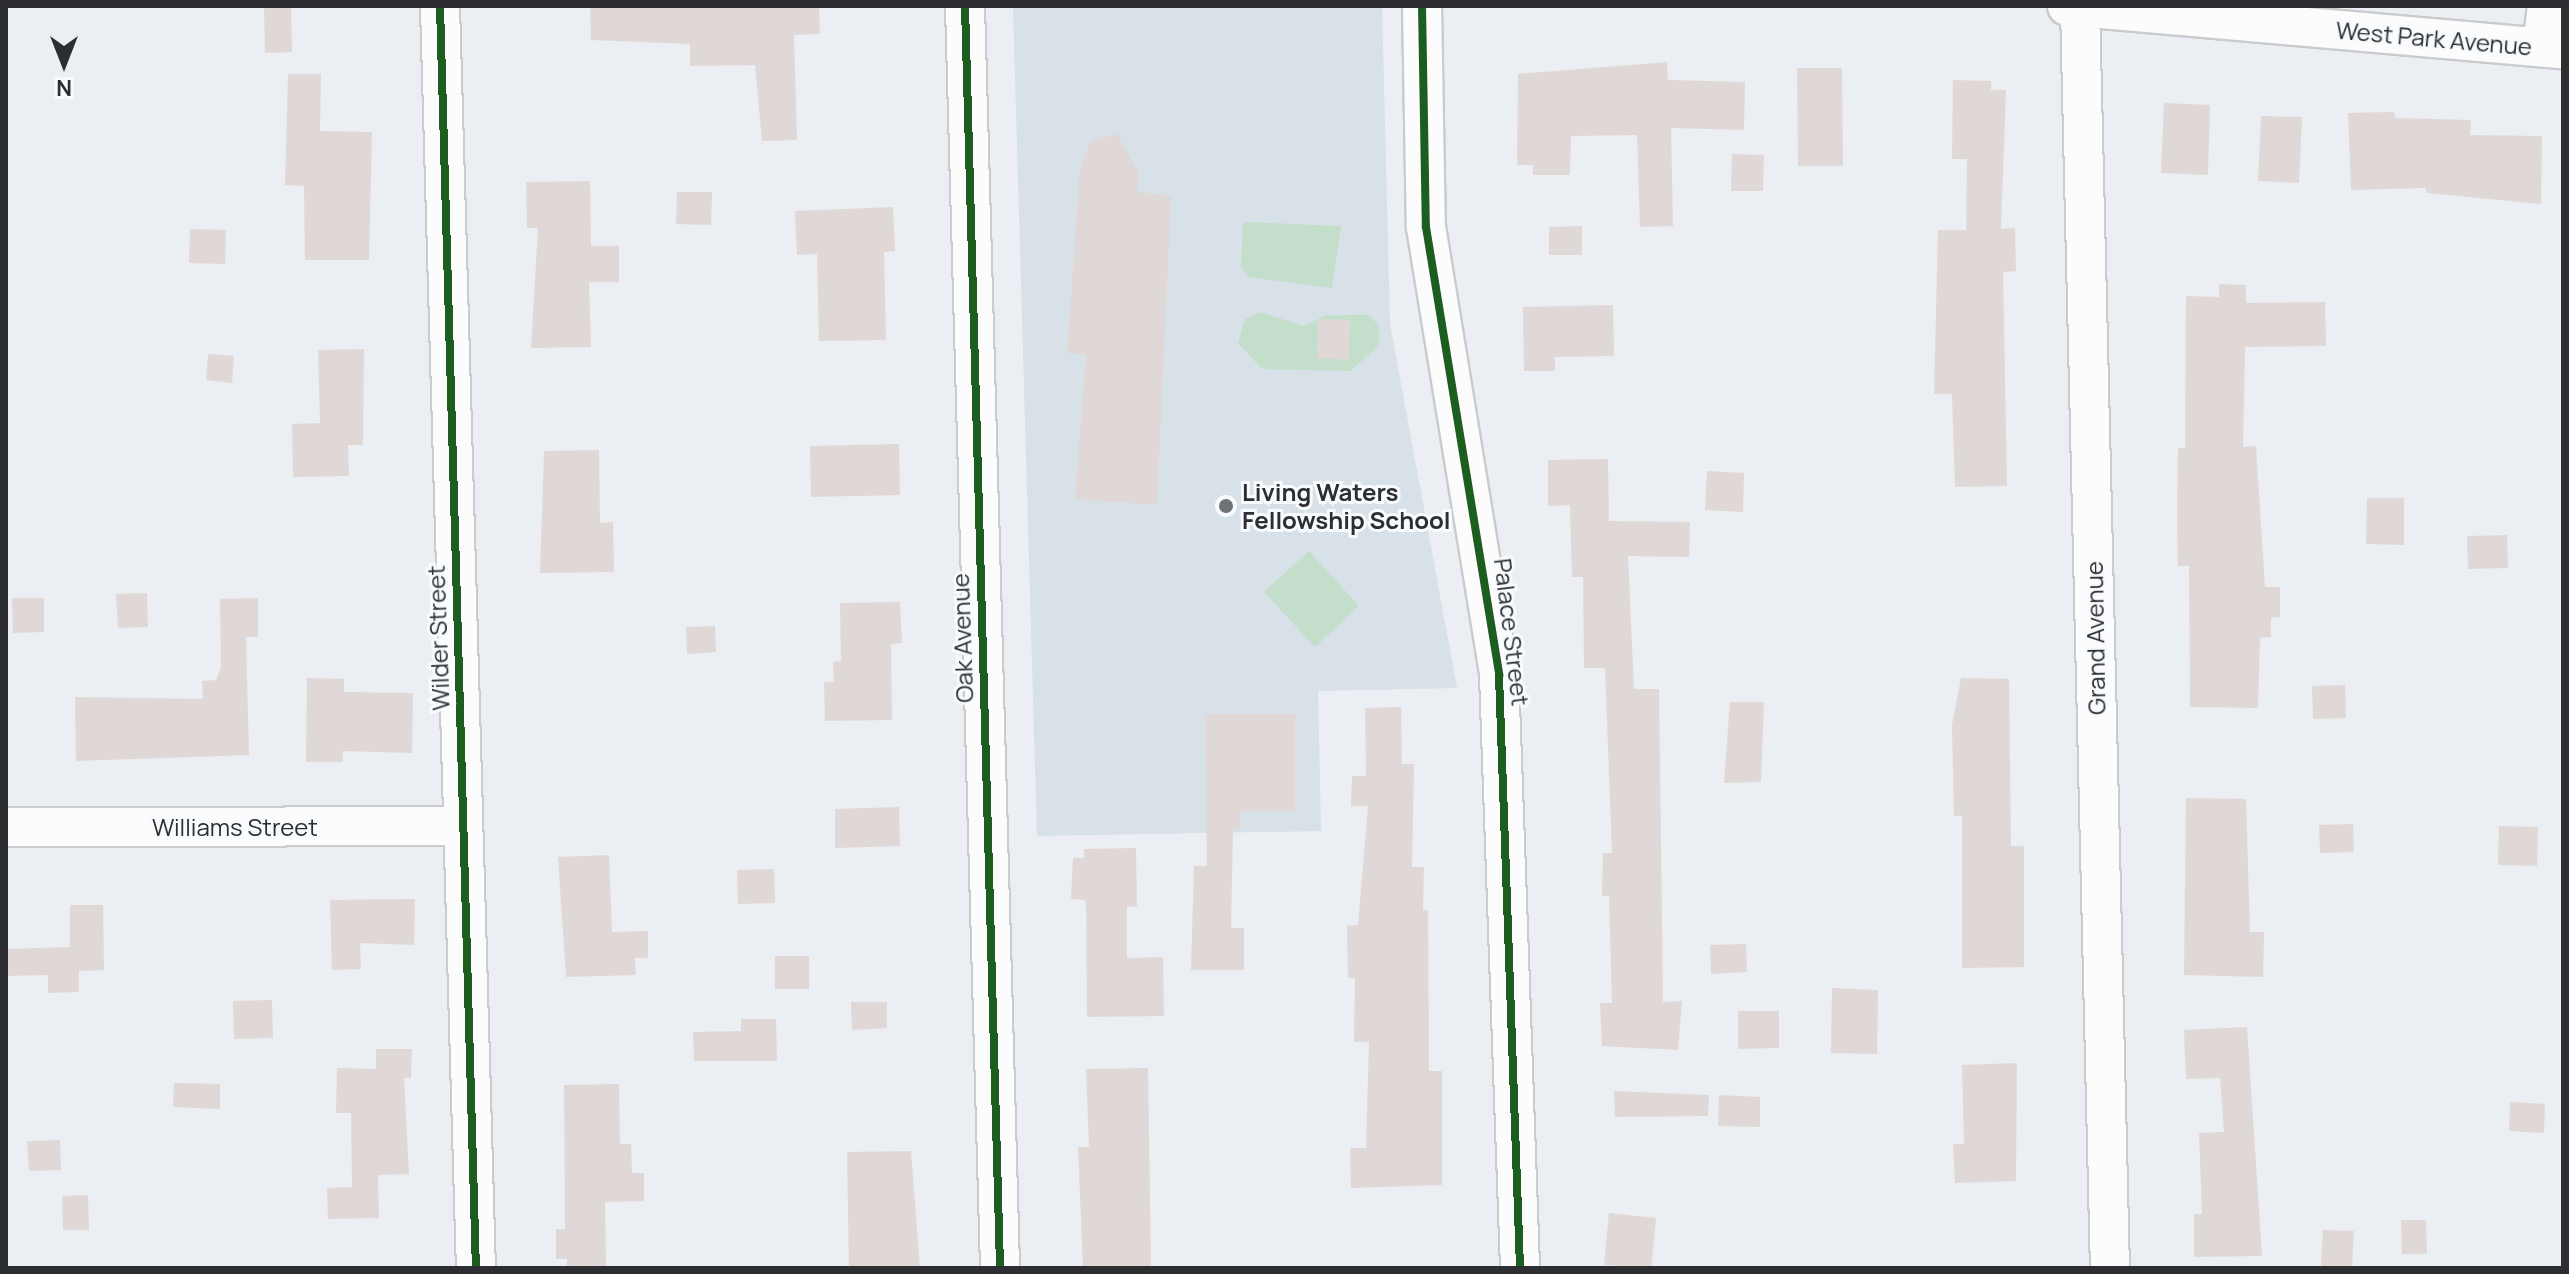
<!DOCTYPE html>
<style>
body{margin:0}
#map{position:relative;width:2569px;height:1274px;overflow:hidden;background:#ebeef2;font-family:Manrope,sans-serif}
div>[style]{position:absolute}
.built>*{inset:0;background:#d8e0e8}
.green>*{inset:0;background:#c4decc}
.building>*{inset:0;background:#e0d8d7}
.roads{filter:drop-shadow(2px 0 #c9cbcf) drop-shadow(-2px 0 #c9cbcf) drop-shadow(0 2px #c9cbcf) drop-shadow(0 -2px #c9cbcf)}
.street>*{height:38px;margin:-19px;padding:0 19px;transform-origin:19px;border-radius:19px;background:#fcfcfd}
.cycleway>*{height:8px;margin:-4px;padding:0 4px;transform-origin:4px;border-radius:4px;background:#1b5e20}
.dots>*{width:22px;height:22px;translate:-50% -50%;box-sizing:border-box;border:4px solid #f8fbfe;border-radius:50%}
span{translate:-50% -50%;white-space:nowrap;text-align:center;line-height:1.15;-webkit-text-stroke:6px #f8fbfe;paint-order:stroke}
.street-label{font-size:24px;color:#2c2e31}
.poi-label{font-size:24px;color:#2c2e31;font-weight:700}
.left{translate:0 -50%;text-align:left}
.frame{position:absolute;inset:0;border:8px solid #2c2e31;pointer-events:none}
.north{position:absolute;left:24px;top:24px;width:80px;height:80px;-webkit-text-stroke:6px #f8fbfe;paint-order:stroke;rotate:180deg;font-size:22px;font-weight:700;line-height:32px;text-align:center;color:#2c2e31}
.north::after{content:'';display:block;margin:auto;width:28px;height:36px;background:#2c2e31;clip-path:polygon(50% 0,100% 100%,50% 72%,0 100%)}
</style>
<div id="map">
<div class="built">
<div style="clip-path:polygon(1013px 6px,1382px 6px,1390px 324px,1457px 688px,1318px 691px,1321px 831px,1037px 836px)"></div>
</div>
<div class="green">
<div style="clip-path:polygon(1243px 222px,1341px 226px,1332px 288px,1248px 277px,1241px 268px)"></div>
<div style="clip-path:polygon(1260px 312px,1304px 326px,1326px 315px,1368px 315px,1379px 325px,1379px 345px,1351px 371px,1262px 369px,1238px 343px,1245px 319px)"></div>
<div style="clip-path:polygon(1309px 551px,1359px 606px,1315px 647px,1264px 592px)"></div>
</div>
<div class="building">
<div style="clip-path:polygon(264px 6px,291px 6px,292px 52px,265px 53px)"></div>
<div style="clip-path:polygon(590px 6px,819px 6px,820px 34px,794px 35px,797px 140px,762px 141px,755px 65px,690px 66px,690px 44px,591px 40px)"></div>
<div style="clip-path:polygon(1667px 62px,1668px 80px,1745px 82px,1744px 130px,1671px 128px,1673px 226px,1640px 227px,1637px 135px,1571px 136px,1570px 175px,1533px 175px,1533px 165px,1517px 165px,1518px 74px)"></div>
<div style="clip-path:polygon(1797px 68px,1842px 68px,1843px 166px,1798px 166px)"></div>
<div style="clip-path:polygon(288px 74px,321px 74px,320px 131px,372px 132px,369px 260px,305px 260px,304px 186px,285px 185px)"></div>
<div style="clip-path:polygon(1953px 80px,1991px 81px,1991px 90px,2006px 90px,2001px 229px,2015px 228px,2016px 271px,2003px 272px,2007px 486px,1955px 487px,1952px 394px,1934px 394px,1938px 230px,1966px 230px,1967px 159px,1952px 159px)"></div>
<div style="clip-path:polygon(2164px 103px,2210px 105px,2208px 175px,2161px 173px)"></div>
<div style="clip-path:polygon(2394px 112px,2395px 118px,2471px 120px,2470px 135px,2542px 136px,2541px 204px,2426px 193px,2426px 188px,2351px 190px,2348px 113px)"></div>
<div style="clip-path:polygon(2261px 116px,2302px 117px,2299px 183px,2258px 181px)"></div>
<div style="clip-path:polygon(1117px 134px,1139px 173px,1137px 192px,1171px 196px,1157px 505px,1075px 499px,1086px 354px,1067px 353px,1080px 168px,1090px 142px)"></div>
<div style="clip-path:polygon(1732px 154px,1764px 155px,1763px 191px,1731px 191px)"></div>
<div style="clip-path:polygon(590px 181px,591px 246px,619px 246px,619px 282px,589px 282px,591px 347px,531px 348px,538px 228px,527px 228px,526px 182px)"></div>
<div style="clip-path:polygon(677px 192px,712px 192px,711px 225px,676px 224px)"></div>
<div style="clip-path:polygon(893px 207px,895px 251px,884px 252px,886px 340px,819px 341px,817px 254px,797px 255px,795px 211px)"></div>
<div style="clip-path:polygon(1582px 226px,1582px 255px,1549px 255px,1549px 227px)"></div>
<div style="clip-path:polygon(190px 229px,226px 230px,225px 264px,189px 263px)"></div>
<div style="clip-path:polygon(2219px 284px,2246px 285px,2246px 303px,2325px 302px,2326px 346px,2245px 347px,2243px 447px,2256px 446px,2265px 587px,2280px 587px,2280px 617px,2271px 618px,2271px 637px,2260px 638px,2258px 708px,2190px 707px,2189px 566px,2178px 566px,2177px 519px,2178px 448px,2185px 448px,2186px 296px,2219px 297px)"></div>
<div style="clip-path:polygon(1613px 305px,1614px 356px,1555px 357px,1555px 371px,1524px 371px,1523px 307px)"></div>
<div style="clip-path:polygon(1318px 319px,1350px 320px,1349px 360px,1317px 358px)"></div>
<div style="clip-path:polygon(364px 349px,363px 445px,348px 445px,349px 476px,293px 477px,292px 424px,320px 423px,318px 350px)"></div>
<div style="clip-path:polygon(208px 354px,234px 356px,232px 383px,206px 380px)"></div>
<div style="clip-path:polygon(899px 444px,900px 495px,811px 497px,810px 446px)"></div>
<div style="clip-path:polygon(599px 450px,600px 523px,613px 522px,614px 572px,540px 573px,544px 451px)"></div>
<div style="clip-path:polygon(1608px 459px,1609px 521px,1690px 522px,1689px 557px,1628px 556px,1634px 689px,1659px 689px,1663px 1002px,1682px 1001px,1678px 1050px,1602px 1046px,1600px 1003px,1612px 1003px,1609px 896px,1602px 896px,1603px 853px,1612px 853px,1605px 668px,1584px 668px,1583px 577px,1572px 577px,1570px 505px,1548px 506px,1548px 460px)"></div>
<div style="clip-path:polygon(1707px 471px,1744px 473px,1743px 512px,1705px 510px)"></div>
<div style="clip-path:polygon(2367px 498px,2404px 498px,2404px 545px,2366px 544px)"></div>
<div style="clip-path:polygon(2507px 535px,2508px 568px,2468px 569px,2467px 536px)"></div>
<div style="clip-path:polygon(147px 593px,148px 627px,118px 628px,116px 594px)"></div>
<div style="clip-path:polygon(12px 598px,44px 598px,44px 632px,13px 633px)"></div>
<div style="clip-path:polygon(258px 598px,258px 637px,246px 637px,249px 755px,76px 761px,75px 697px,203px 699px,202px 681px,216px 680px,221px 668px,220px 599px)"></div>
<div style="clip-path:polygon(900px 602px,902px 643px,891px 644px,892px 720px,825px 721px,824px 682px,834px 682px,833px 662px,841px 661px,840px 603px)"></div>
<div style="clip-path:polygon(715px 626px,716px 652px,687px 654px,686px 627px)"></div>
<div style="clip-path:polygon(307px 678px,344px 679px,344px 692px,413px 693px,412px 753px,343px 751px,343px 762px,306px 762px)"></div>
<div style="clip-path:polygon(1961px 678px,2009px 679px,2011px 846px,2024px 846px,2024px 967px,1962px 968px,1962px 816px,1954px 816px,1952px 725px)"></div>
<div style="clip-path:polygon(2345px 685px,2346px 718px,2313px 719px,2312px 686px)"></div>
<div style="clip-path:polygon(1730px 702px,1764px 702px,1761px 782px,1724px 783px)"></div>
<div style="clip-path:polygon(1401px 707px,1402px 764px,1414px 764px,1412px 867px,1424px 867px,1423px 910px,1428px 910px,1429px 1071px,1442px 1071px,1442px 1185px,1351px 1188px,1350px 1148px,1366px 1148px,1369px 1042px,1354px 1042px,1355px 978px,1348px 978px,1347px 926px,1358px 925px,1368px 806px,1351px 806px,1352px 776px,1366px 776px,1365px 708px)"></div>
<div style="clip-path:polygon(1205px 714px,1295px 714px,1295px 811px,1240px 811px,1241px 829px,1233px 829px,1231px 928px,1244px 928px,1244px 970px,1191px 970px,1194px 866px,1207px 866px)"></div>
<div style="clip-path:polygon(2186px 798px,2246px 799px,2250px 932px,2264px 932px,2263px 977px,2184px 975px)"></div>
<div style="clip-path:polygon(899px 807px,900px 846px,835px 848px,835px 809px)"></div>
<div style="clip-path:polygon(2353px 824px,2354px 852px,2320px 853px,2319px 825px)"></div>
<div style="clip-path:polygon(2499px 826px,2538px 827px,2537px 866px,2498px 865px)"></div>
<div style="clip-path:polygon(1136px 848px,1137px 906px,1127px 907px,1127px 958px,1163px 957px,1164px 1016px,1087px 1017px,1086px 907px,1085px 900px,1071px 899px,1073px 858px,1084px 858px,1084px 849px)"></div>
<div style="clip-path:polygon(609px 855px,612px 932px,648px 931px,648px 958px,635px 958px,636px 975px,566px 977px,558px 857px)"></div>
<div style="clip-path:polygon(774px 869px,775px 903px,738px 904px,737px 870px)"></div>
<div style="clip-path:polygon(415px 899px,414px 945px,360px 943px,361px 969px,332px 970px,330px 900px)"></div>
<div style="clip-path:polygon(70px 905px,103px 905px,104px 970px,79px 971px,79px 992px,48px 993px,48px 975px,6px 976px,6px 949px,70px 947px)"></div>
<div style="clip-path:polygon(1746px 944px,1747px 972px,1711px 974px,1710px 945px)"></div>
<div style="clip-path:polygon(775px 956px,809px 956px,809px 989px,775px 989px)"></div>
<div style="clip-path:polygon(1832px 988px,1878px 990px,1877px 1054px,1831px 1053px)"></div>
<div style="clip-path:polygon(272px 1000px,273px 1038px,234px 1039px,233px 1001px)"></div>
<div style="clip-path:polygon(851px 1002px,887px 1002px,887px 1028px,852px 1030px)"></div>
<div style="clip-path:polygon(1738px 1011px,1779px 1011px,1779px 1048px,1738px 1049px)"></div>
<div style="clip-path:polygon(741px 1019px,776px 1019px,777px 1061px,694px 1061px,693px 1032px,741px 1031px)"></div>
<div style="clip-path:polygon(2247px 1027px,2262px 1256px,2194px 1257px,2194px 1214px,2202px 1214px,2199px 1133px,2224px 1132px,2220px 1078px,2186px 1079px,2184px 1030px)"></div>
<div style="clip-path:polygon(376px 1049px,412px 1049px,411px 1078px,404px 1078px,409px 1174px,378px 1175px,379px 1218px,328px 1219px,327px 1188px,352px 1187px,351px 1113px,336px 1113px,337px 1068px,376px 1069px)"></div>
<div style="clip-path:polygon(2017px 1063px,2016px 1181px,1955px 1183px,1953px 1144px,1964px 1144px,1962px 1065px)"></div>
<div style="clip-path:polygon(1148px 1068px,1151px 1268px,1083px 1268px,1078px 1147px,1089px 1147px,1086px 1069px)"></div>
<div style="clip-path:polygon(174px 1083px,220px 1084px,220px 1109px,173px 1107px)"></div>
<div style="clip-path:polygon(619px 1084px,620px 1144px,631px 1144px,632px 1173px,644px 1173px,644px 1201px,605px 1202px,606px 1268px,567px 1268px,567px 1259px,556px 1259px,556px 1229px,565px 1229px,564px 1085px)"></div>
<div style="clip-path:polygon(1614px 1091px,1709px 1095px,1708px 1116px,1615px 1117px)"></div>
<div style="clip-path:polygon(1719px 1095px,1760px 1097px,1760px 1127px,1718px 1126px)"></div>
<div style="clip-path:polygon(2510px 1102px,2545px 1104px,2544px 1133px,2509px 1131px)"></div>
<div style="clip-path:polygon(60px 1140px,61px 1170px,29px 1171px,27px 1141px)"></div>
<div style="clip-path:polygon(911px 1151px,920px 1268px,849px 1268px,847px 1152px)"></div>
<div style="clip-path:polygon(88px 1195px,89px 1230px,63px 1230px,62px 1196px)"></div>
<div style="clip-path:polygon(1609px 1213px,1656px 1218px,1651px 1268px,1604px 1265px)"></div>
<div style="clip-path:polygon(2401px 1220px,2426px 1220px,2427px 1254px,2402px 1254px)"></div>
<div style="clip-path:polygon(2323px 1230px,2354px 1231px,2352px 1268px,2321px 1266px)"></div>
</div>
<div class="roads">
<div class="street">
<div style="left:440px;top:6px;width:1263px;rotate:88.37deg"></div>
<div style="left:965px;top:6px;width:1262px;rotate:88.41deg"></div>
<div style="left:1422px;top:6px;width:221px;rotate:89deg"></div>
<div style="left:1426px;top:227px;width:454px;rotate:80.7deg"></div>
<div style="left:1499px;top:675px;width:593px;rotate:87.97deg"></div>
<div style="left:2067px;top:6px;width:498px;rotate:5deg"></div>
<div style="left:2080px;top:7px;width:1261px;rotate:88.64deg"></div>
<div style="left:2542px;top:47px;width:41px;rotate:-83deg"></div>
<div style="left:6px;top:827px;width:457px;rotate:-0.1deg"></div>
</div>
</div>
<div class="cycleway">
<div style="left:440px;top:6px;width:1263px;rotate:88.37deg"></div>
<div style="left:965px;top:6px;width:1262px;rotate:88.41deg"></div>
<div style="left:1422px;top:6px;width:221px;rotate:89deg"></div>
<div style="left:1426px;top:227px;width:454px;rotate:80.7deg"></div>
<div style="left:1499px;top:675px;width:593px;rotate:87.97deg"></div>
</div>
<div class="dots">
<div style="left:1226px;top:506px;background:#6f7175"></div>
</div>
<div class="street-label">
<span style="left:2434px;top:38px;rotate:5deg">West Park Avenue</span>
<span style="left:1512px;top:632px;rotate:83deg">Palace Street</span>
<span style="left:438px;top:638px;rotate:-92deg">Wilder Street</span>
<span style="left:962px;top:638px;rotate:-92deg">Oak Avenue</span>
<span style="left:2095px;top:638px;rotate:-91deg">Grand Avenue</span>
<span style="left:235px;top:827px">Williams Street</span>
</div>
<div class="poi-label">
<span class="left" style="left:1242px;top:506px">Living Waters<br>Fellowship School</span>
</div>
<div class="frame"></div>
<div class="north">N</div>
</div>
